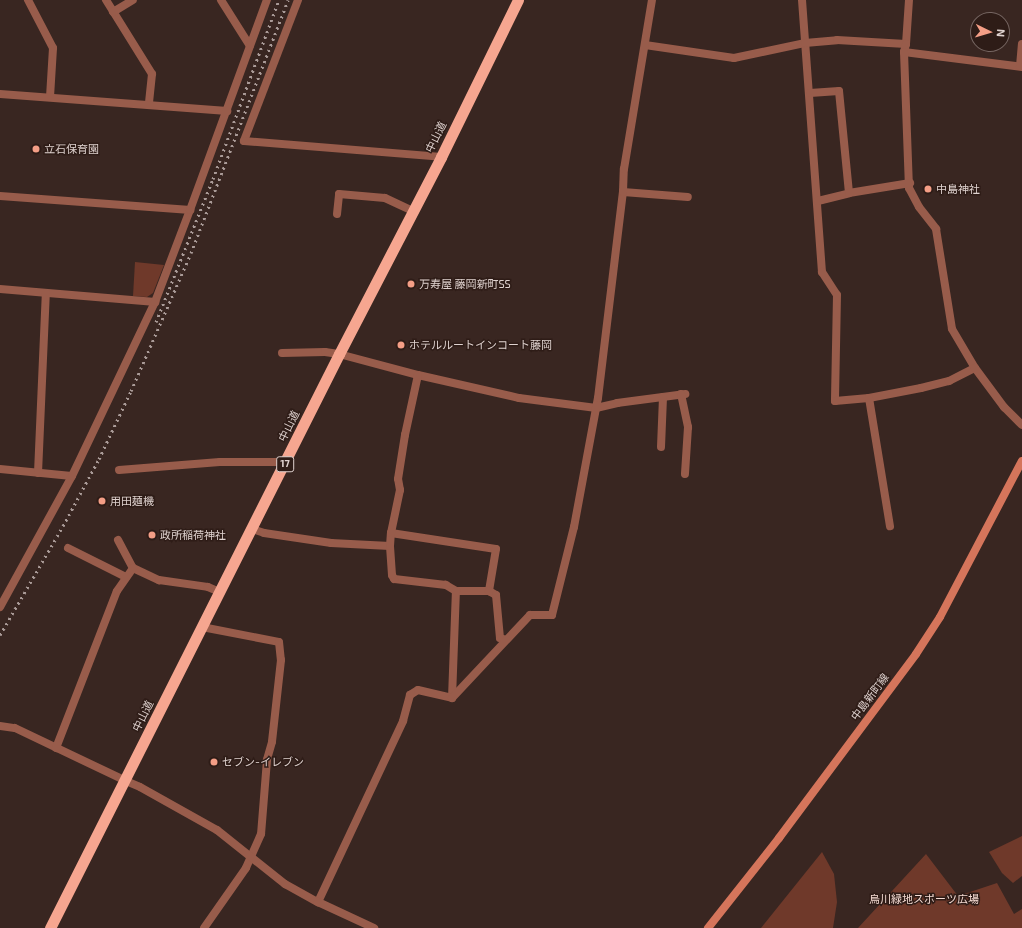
<!DOCTYPE html>
<meta charset="utf-8">
<style>
body{margin:0}
#map{position:relative;width:1022px;height:928px;overflow:hidden;background:#392621;font-family:"Exo 2","Noto Sans JP",sans-serif}
div>[style]{position:absolute}
.green>*{inset:0;background:#6f392a}
.minor>*{height:8px;margin:-4px;padding:0 4px;transform-origin:4px;border-radius:4px;background:#985c4b}
.tertiary>*{height:8px;margin:-4px;padding:0 4px;transform-origin:4px;border-radius:4px;background:#985c4b}
.secondary>*{height:8px;margin:-4px;padding:0 4px;transform-origin:4px;border-radius:4px;background:#d5755b}
.trunk>*{height:11px;margin:-5.5px;padding:0 5.5px;transform-origin:5.5px;border-radius:5.5px;background:#f6a690}
.rail>*{height:3px;margin-top:-1.5px;transform-origin:0;background:repeating-linear-gradient(90deg,#aa9b98 0 2px,transparent 0 6px)}
.dots>*{width:11px;height:11px;translate:-50% -50%;box-sizing:border-box;border:2px solid #2e1c17;border-radius:50%}
span{translate:-50% -50%;white-space:nowrap;text-align:center;line-height:1.15;-webkit-text-stroke:3px #2e1c17;paint-order:stroke}
.shield-label span{padding:1px 3px;background:#2e1c17;border:1px solid;border-radius:3px;-webkit-text-stroke-width:0}
.shield-label{font-size:10px;color:#dfd2cf;font-weight:700}
.street-label{font-size:11px;color:#dfd2cf}
.poi-label{font-size:11px;color:#dfd2cf}
.left{translate:0 -50%;text-align:left}
.park-label{font-size:11px;color:#f5dbd3}
.north{position:absolute;left:970px;top:12px;width:40px;height:40px;box-sizing:border-box;background:#2e1c17;border:1px solid #756561;border-radius:50%;rotate:95deg;font-size:11px;font-weight:700;line-height:16px;text-align:center;color:#dfd2cf}
.north::after{content:'';display:block;margin:auto;width:14px;height:18px;background:#f49e86;clip-path:polygon(50% 0,100% 100%,50% 72%,0 100%)}
</style>
<div id="map">
<div class="green">
<div style="clip-path:polygon(135px 262px,164px 265px,153px 293px,147px 297px,133px 296px)"></div>
<div style="clip-path:polygon(1022px 836px,1022px 876px,1013px 883px,1002px 873px,989px 852px)"></div>
<div style="clip-path:polygon(822px 852px,834px 874px,837px 902px,833px 928px,761px 928px)"></div>
<div style="clip-path:polygon(926px 854px,958px 896px,997px 883px,1014px 914px,1022px 909px,1022px 928px,858px 928px)"></div>
</div>
<div class="minor">
<div style="left:28px;top:0;width:54px;rotate:62.5deg"></div>
<div style="left:53px;top:48px;width:49px;rotate:93.5deg"></div>
<div style="left:106px;top:0;width:87px;rotate:58.1deg"></div>
<div style="left:152px;top:74px;width:31px;rotate:96deg"></div>
<div style="left:221px;top:0;width:54px;rotate:57.8deg"></div>
<div style="left:298px;top:0;width:151px;rotate:111deg"></div>
<div style="left:244px;top:141px;width:198px;rotate:4.6deg"></div>
<div style="left:802px;top:0;width:273px;rotate:85.8deg"></div>
<div style="left:822px;top:272px;width:27px;rotate:57deg"></div>
<div style="left:837px;top:295px;width:106px;rotate:91.1deg"></div>
<div style="left:835px;top:401px;width:34px;rotate:-5deg"></div>
<div style="left:869px;top:398px;width:53px;rotate:-10.9deg"></div>
<div style="left:921px;top:388px;width:29px;rotate:-14deg"></div>
<div style="left:949px;top:381px;width:29px;rotate:-27deg"></div>
<div style="left:113px;top:12px;width:23px;rotate:-31deg"></div>
<div style="left:906px;top:44px;width:44px;rotate:-86.1deg"></div>
<div style="left:645px;top:45px;width:90px;rotate:8.3deg"></div>
<div style="left:734px;top:58px;width:73px;rotate:-11.9deg"></div>
<div style="left:805px;top:43px;width:32px;rotate:-5deg"></div>
<div style="left:837px;top:40px;width:69px;rotate:3.3deg"></div>
<div style="left:906px;top:44px;width:8px;rotate:104deg"></div>
<div style="left:904px;top:52px;width:119px;rotate:7.2deg"></div>
<div style="left:904px;top:52px;width:136px;rotate:87.9deg"></div>
<div style="left:909px;top:188px;width:21px;rotate:62deg"></div>
<div style="left:919px;top:207px;width:28px;rotate:52deg"></div>
<div style="left:936px;top:229px;width:101px;rotate:80.9deg"></div>
<div style="left:952px;top:329px;width:45px;rotate:59.5deg"></div>
<div style="left:975px;top:368px;width:49px;rotate:53.4deg"></div>
<div style="left:1004px;top:407px;width:25px;rotate:45deg"></div>
<div style="left:1020px;top:66px;width:22px;rotate:-85deg"></div>
<div style="left:810px;top:93px;width:29px;rotate:-4deg"></div>
<div style="left:839px;top:91px;width:102px;rotate:84.4deg"></div>
<div style="left:0;top:94px;width:228px;rotate:4.3deg"></div>
<div style="left:623px;top:192px;width:65px;rotate:4.4deg"></div>
<div style="left:0;top:196px;width:191px;rotate:4.2deg"></div>
<div style="left:818px;top:201px;width:32px;rotate:-14deg"></div>
<div style="left:849px;top:193px;width:62px;rotate:-9.3deg"></div>
<div style="left:337px;top:214px;width:20px;rotate:-84deg"></div>
<div style="left:339px;top:194px;width:46px;rotate:5deg"></div>
<div style="left:385px;top:198px;width:31px;rotate:25deg"></div>
<div style="left:0;top:289px;width:156px;rotate:4.8deg"></div>
<div style="left:282px;top:353px;width:43px;rotate:-1.3deg"></div>
<div style="left:325px;top:352px;width:14px;rotate:8deg"></div>
<div style="left:339px;top:354px;width:82px;rotate:14.9deg"></div>
<div style="left:418px;top:375px;width:104px;rotate:12.8deg"></div>
<div style="left:519px;top:398px;width:78px;rotate:7.4deg"></div>
<div style="left:596px;top:408px;width:22px;rotate:-13deg"></div>
<div style="left:617px;top:403px;width:69px;rotate:-7.5deg"></div>
<div style="left:681px;top:394px;width:34px;rotate:78deg"></div>
<div style="left:688px;top:427px;width:47px;rotate:93.7deg"></div>
<div style="left:869px;top:398px;width:130px;rotate:80.7deg"></div>
<div style="left:661px;top:447px;width:50px;rotate:-87.7deg"></div>
<div style="left:0;top:469px;width:72px;rotate:5.6deg"></div>
<div style="left:119px;top:470px;width:101px;rotate:-4.5deg"></div>
<div style="left:220px;top:462px;width:66px"></div>
<div style="left:38px;top:473px;width:180px;rotate:-87.5deg"></div>
<div style="left:252px;top:529px;width:13px;rotate:18deg"></div>
<div style="left:264px;top:533px;width:68px;rotate:8.5deg"></div>
<div style="left:331px;top:543px;width:59px;rotate:2.9deg"></div>
<div style="left:391px;top:533px;width:106px;rotate:8.7deg"></div>
<div style="left:496px;top:549px;width:43px;rotate:99.5deg"></div>
<div style="left:489px;top:591px;width:33px;rotate:180deg"></div>
<div style="left:456px;top:591px;width:12px;rotate:-149deg"></div>
<div style="left:446px;top:585px;width:52px;rotate:-173.4deg"></div>
<div style="left:394px;top:579px;width:4px;rotate:-117deg"></div>
<div style="left:392px;top:575px;width:29px;rotate:-94deg"></div>
<div style="left:390px;top:546px;width:13px;rotate:-86deg"></div>
<div style="left:391px;top:533px;width:44px;rotate:-78.2deg"></div>
<div style="left:400px;top:490px;width:11px;rotate:-100deg"></div>
<div style="left:398px;top:479px;width:45px;rotate:-81deg"></div>
<div style="left:405px;top:435px;width:61px;rotate:-77.8deg"></div>
<div style="left:118px;top:540px;width:32px;rotate:62deg"></div>
<div style="left:133px;top:568px;width:29px;rotate:25deg"></div>
<div style="left:159px;top:580px;width:49px;rotate:8.1deg"></div>
<div style="left:208px;top:587px;width:13px;rotate:23deg"></div>
<div style="left:68px;top:548px;width:65px;rotate:26.6deg"></div>
<div style="left:489px;top:591px;width:8px;rotate:30deg"></div>
<div style="left:496px;top:595px;width:43px;rotate:84.7deg"></div>
<div style="left:500px;top:638px;width:6px;rotate:18deg"></div>
<div style="left:0;top:607px;width:149px;rotate:-61.2deg"></div>
<div style="left:72px;top:476px;width:193px;rotate:-64.5deg"></div>
<div style="left:155px;top:302px;width:98px;rotate:-69.2deg"></div>
<div style="left:190px;top:210px;width:224px;rotate:-69.9deg"></div>
<div style="left:202px;top:627px;width:78px;rotate:11deg"></div>
<div style="left:279px;top:642px;width:18px;rotate:84deg"></div>
<div style="left:281px;top:660px;width:82px;rotate:96.3deg"></div>
<div style="left:272px;top:742px;width:19px;rotate:106deg"></div>
<div style="left:267px;top:760px;width:74px;rotate:94.6deg"></div>
<div style="left:261px;top:834px;width:37px;rotate:114deg"></div>
<div style="left:246px;top:868px;width:73px;rotate:125deg"></div>
<div style="left:452px;top:698px;width:107px;rotate:-87.9deg"></div>
<div style="left:0;top:726px;width:15px;rotate:8deg"></div>
<div style="left:15px;top:728px;width:123px;rotate:25.5deg"></div>
<div style="left:56px;top:748px;width:168px;rotate:-68.8deg"></div>
<div style="left:117px;top:591px;width:28px;rotate:-55deg"></div>
<div style="left:318px;top:902px;width:200px;rotate:-64.8deg"></div>
<div style="left:403px;top:721px;width:27px;rotate:-75deg"></div>
<div style="left:410px;top:695px;width:9px;rotate:-32deg"></div>
<div style="left:418px;top:690px;width:35px;rotate:13deg"></div>
<div style="left:452px;top:698px;width:114px;rotate:-46.8deg"></div>
<div style="left:530px;top:615px;width:22px"></div>
<div style="left:552px;top:615px;width:91px;rotate:-76deg"></div>
<div style="left:574px;top:527px;width:131px;rotate:-79.5deg"></div>
<div style="left:598px;top:398px;width:208px;rotate:-83.1deg"></div>
<div style="left:623px;top:192px;width:23px;rotate:-88deg"></div>
<div style="left:624px;top:169px;width:171px;rotate:-80.6deg"></div>
</div>
<div class="tertiary">
<div style="left:126px;top:781px;width:15px;rotate:23deg"></div>
<div style="left:140px;top:787px;width:88px;rotate:29.2deg"></div>
<div style="left:217px;top:830px;width:87px;rotate:38.5deg"></div>
<div style="left:285px;top:884px;width:38px;rotate:29deg"></div>
<div style="left:318px;top:902px;width:62px;rotate:24.9deg"></div>
</div>
<div class="secondary">
<div style="left:708px;top:928px;width:115px;rotate:-51.7deg"></div>
<div style="left:779px;top:838px;width:229px;rotate:-53.3deg"></div>
<div style="left:916px;top:654px;width:44px;rotate:-57deg"></div>
<div style="left:940px;top:617px;width:176px;rotate:-62.3deg"></div>
</div>
<div class="trunk">
<div style="left:50px;top:928px;width:643px;rotate:-63.28deg"></div>
<div style="left:339px;top:354px;width:222px;rotate:-62.6deg"></div>
<div style="left:441px;top:157px;width:175px;rotate:-63.9deg"></div>
</div>
<div class="rail">
<div style="left:156px;top:322px;width:154px;rotate:-68.3deg"></div>
<div style="left:213px;top:179px;width:191px;rotate:-69.8deg"></div>
<div style="left:0;top:635px;width:126px;rotate:-60deg"></div>
<div style="left:63px;top:526px;width:76px;rotate:-61.8deg"></div>
<div style="left:99px;top:459px;width:75px;rotate:-64.8deg"></div>
<div style="left:131px;top:391px;width:150px;rotate:-66.5deg"></div>
<div style="left:191px;top:253px;width:271px;rotate:-69deg"></div>
</div>
<div class="dots">
<div style="left:36px;top:149px;background:#f49e86"></div>
<div style="left:928px;top:189px;background:#f49e86"></div>
<div style="left:411px;top:284px;background:#f49e86"></div>
<div style="left:401px;top:345px;background:#f49e86"></div>
<div style="left:102px;top:501px;background:#f49e86"></div>
<div style="left:152px;top:535px;background:#f49e86"></div>
<div style="left:214px;top:762px;background:#f49e86"></div>
</div>
<div class="shield-label">
<span style="left:285px;top:464px">17</span>
</div>
<div class="street-label">
<span style="left:436px;top:137px;rotate:-64deg">中山道</span>
<span style="left:289px;top:426px;rotate:-64deg">中山道</span>
<span style="left:870px;top:697px;rotate:-53deg">中島新町線</span>
<span style="left:143px;top:716px;rotate:-64deg">中山道</span>
</div>
<div class="poi-label">
<span class="left" style="left:44px;top:149px">立石保育園</span>
<span class="left" style="left:936px;top:189px">中島神社</span>
<span class="left" style="left:419px;top:284px">万寿屋 藤岡新町SS</span>
<span class="left" style="left:409px;top:345px">ホテルルートインコート藤岡</span>
<span class="left" style="left:110px;top:501px">用田麺機</span>
<span class="left" style="left:160px;top:535px">政所稲荷神社</span>
<span class="left" style="left:222px;top:762px">セブン-イレブン</span>
</div>
<div class="park-label">
<span style="left:924px;top:899px">烏川緑地スポーツ広場</span>
</div>
<div class="north">N</div>
</div>
